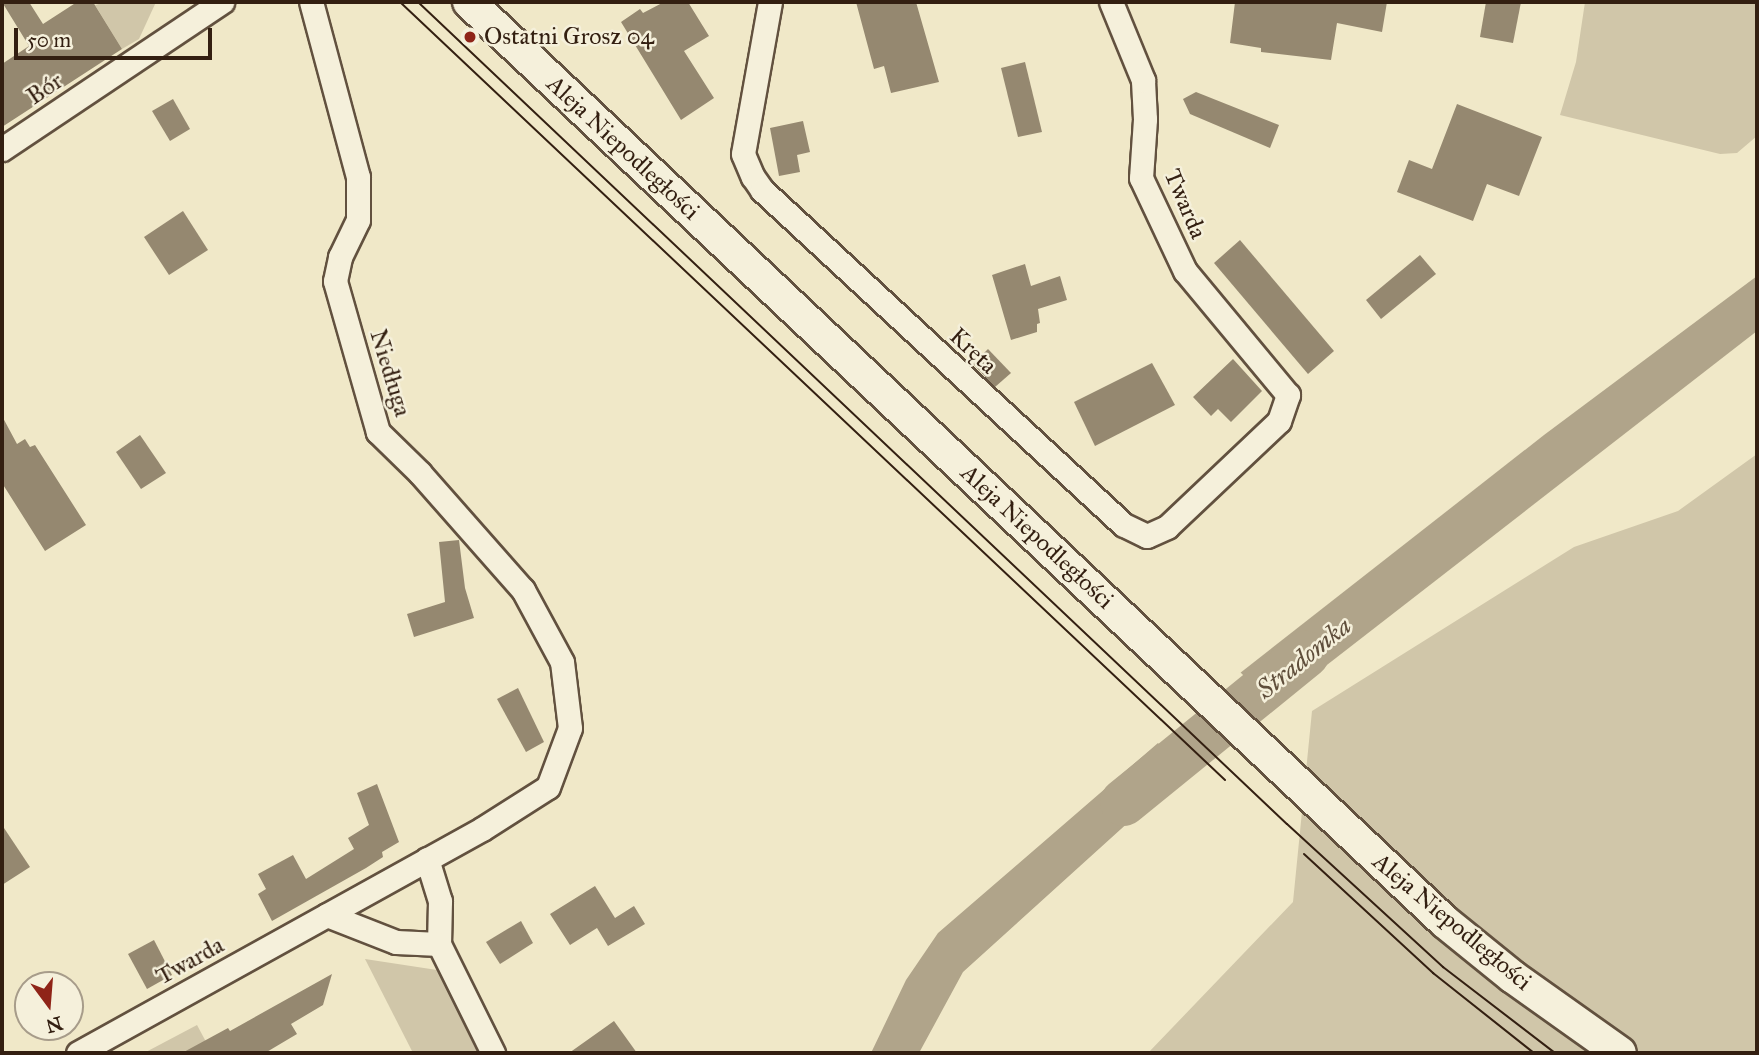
<!DOCTYPE html>
<meta charset="utf-8">
<style>
body{margin:0}
#map{position:relative;width:1759px;height:1055px;overflow:hidden;background:#f0e8c8;font-family:"IM FELL Great Primer",serif}
div>[style]{position:absolute}
.green>*{inset:0;background:#d0c6a9}
.water>*{inset:0;background:#b0a48a}
.pier>*{inset:0;background:#f0e8c8}
.river>*{height:47px;margin:-23.5px;padding:0 23.5px;transform-origin:23.5px;border-radius:23.5px;background:#b0a48a}
.building>*{inset:0;background:#958870}
.roads{filter:drop-shadow(2px 0 #62513f) drop-shadow(-2px 0 #62513f) drop-shadow(0 2px #62513f) drop-shadow(0 -2px #62513f)}
.street>*{height:23px;margin:-11.5px;padding:0 11.5px;transform-origin:11.5px;border-radius:11.5px;background:#f5f0db}
.secondary>*{height:32px;margin:-16px;padding:0 16px;transform-origin:16px;border-radius:16px;background:#f5f0db}
.tram>*{height:2px;margin:-1px;padding:0 1px;transform-origin:1px;border-radius:1px;background:#331f11}
.dots>*{width:19px;height:19px;translate:-50% -50%;box-sizing:border-box;border:4px solid #f5f0db;border-radius:50%}
span{translate:-50% -50%;white-space:nowrap;text-align:center;line-height:1.15;-webkit-text-stroke:5px #f5f0db;paint-order:stroke}
.poi-label{font-size:24px;color:#331f11}
.left{translate:0 -50%;text-align:left}
.street-label{font-size:24px;color:#331f11}
.water-label{font-size:26px;color:#5f4e3b;font-style:italic}
.frame{position:absolute;inset:0;border:4px solid #331f11;pointer-events:none}
.north{position:absolute;left:14px;top:971px;width:70px;height:70px;box-sizing:border-box;background:#f5f0db;border:2px solid #a79c8a;border-radius:50%;rotate:164deg;font-size:19px;font-weight:700;line-height:28px;text-align:center;color:#331f11}
.north::after{content:'';display:block;margin:auto;width:24px;height:32px;background:#8f2418;clip-path:polygon(50% 0,100% 100%,50% 72%,0 100%)}
.scale{position:absolute;left:14px;top:28px;width:198px;height:32px;box-sizing:border-box;border:4px solid #331f11;border-top:0;padding-left:9px;font-size:21px;line-height:24px;white-space:nowrap;color:#331f11;-webkit-text-stroke:5px #f5f0db;paint-order:stroke}
</style>
<div id="map">
<div class="green">
<div style="clip-path:polygon(106px 2px,156px 2px,139px 39px,122px 49px,95px 5px)"></div>
<div style="clip-path:polygon(1585px 2px,1757px 2px,1757px 136px,1737px 153px,1720px 154px,1560px 115px,1576px 62px)"></div>
<div style="clip-path:polygon(1757px 454px,1757px 1053px,1148px 1053px,1293px 902px,1312px 711px,1574px 547px,1678px 511px)"></div>
<div style="clip-path:polygon(365px 959px,437px 970px,480px 1053px,413px 1053px)"></div>
<div style="clip-path:polygon(197px 1025px,212px 1053px,144px 1053px)"></div>
</div>
<div class="water">
<div style="clip-path:polygon(1757px 276px,1757px 331px,1314px 675px,1270px 709px,1235px 677px,1544px 435px)"></div>
<div style="clip-path:polygon(1158px 743px,1184px 772px,963px 972px,919px 1053px,871px 1053px,906px 980px,938px 933px)"></div>
</div>
<div class="pier">
<div style="clip-path:polygon(1238px 670px,1277px 708px,1268px 712px,1233px 679px,1232px 675px)"></div>
</div>
<div class="river">
<div style="left:1123px;top:802px;width:235px;rotate:-39.1deg"></div>
</div>
<div class="building">
<div style="clip-path:polygon(2px 2px,29px 2px,43px 24px,77px 2px,93px 2px,122px 49px,2px 127px,2px 64px,29px 46px)"></div>
<div style="clip-path:polygon(664px 2px,688px 2px,709px 36px,684px 51px,714px 98px,681px 120px,621px 22px,640px 9px,643px 13px)"></div>
<div style="clip-path:polygon(856px 2px,916px 2px,939px 82px,891px 93px,884px 66px,874px 69px)"></div>
<div style="clip-path:polygon(1235px 2px,1387px 2px,1382px 32px,1337px 23px,1331px 60px,1261px 52px,1261px 48px,1230px 43px)"></div>
<div style="clip-path:polygon(1486px 2px,1521px 2px,1513px 43px,1480px 37px)"></div>
<div style="clip-path:polygon(1025px 62px,1042px 132px,1018px 137px,1001px 68px)"></div>
<div style="clip-path:polygon(1196px 92px,1279px 125px,1270px 148px,1190px 114px,1183px 99px)"></div>
<div style="clip-path:polygon(173px 99px,190px 129px,170px 141px,152px 111px)"></div>
<div style="clip-path:polygon(1457px 104px,1542px 137px,1519px 196px,1487px 184px,1473px 221px,1397px 192px,1409px 160px,1432px 169px)"></div>
<div style="clip-path:polygon(803px 121px,810px 152px,797px 155px,800px 172px,779px 176px,770px 128px)"></div>
<div style="clip-path:polygon(183px 211px,208px 250px,169px 275px,144px 237px)"></div>
<div style="clip-path:polygon(1240px 240px,1334px 351px,1308px 374px,1214px 263px)"></div>
<div style="clip-path:polygon(1420px 255px,1436px 274px,1381px 319px,1366px 300px)"></div>
<div style="clip-path:polygon(1025px 264px,1031px 286px,1060px 276px,1067px 300px,1038px 309px,1040px 323px,1037px 324px,1037px 332px,1011px 340px,992px 275px)"></div>
<div style="clip-path:polygon(988px 349px,1011px 373px,995px 387px,973px 364px)"></div>
<div style="clip-path:polygon(1233px 359px,1262px 391px,1231px 422px,1218px 409px,1211px 416px,1193px 397px)"></div>
<div style="clip-path:polygon(1152px 363px,1175px 405px,1095px 446px,1074px 402px)"></div>
<div style="clip-path:polygon(2px 416px,17px 444px,25px 439px,30px 447px,35px 445px,86px 525px,45px 551px,2px 483px)"></div>
<div style="clip-path:polygon(140px 435px,166px 473px,141px 489px,116px 452px)"></div>
<div style="clip-path:polygon(459px 540px,465px 588px,474px 618px,414px 637px,407px 614px,445px 602px,439px 542px)"></div>
<div style="clip-path:polygon(518px 688px,544px 742px,526px 752px,497px 699px)"></div>
<div style="clip-path:polygon(377px 784px,399px 842px,382px 852px,383px 857px,366px 868px,272px 921px,258px 894px,266px 889px,258px 874px,293px 855px,306px 879px,354px 849px,348px 838px,369px 825px,357px 793px)"></div>
<div style="clip-path:polygon(2px 825px,30px 867px,2px 885px)"></div>
<div style="clip-path:polygon(595px 886px,615px 918px,634px 906px,645px 924px,608px 946px,597px 928px,570px 945px,550px 914px)"></div>
<div style="clip-path:polygon(521px 921px,533px 943px,500px 964px,486px 942px)"></div>
<div style="clip-path:polygon(154px 940px,172px 975px,147px 989px,128px 954px)"></div>
<div style="clip-path:polygon(332px 974px,323px 1005px,291px 1024px,297px 1034px,265px 1053px,182px 1053px,228px 1028px,230px 1031px)"></div>
<div style="clip-path:polygon(614px 1021px,637px 1053px,569px 1053px,600px 1031px)"></div>
</div>
<div class="roads">
<div class="street">
<div style="left:770px;top:2px;width:154px;rotate:100.1deg"></div>
<div style="left:743px;top:154px;width:25px;rotate:67deg"></div>
<div style="left:753px;top:177px;width:16px;rotate:55deg"></div>
<div style="left:762px;top:190px;width:493px;rotate:42.8deg"></div>
<div style="left:1124px;top:525px;width:25px;rotate:26deg"></div>
<div style="left:1147px;top:536px;width:22px;rotate:-24deg"></div>
<div style="left:1167px;top:527px;width:154px;rotate:-43.4deg"></div>
<div style="left:1279px;top:421px;width:28px;rotate:-71deg"></div>
<div style="left:1288px;top:395px;width:161px;rotate:-129.7deg"></div>
<div style="left:1185px;top:271px;width:103px;rotate:-115.3deg"></div>
<div style="left:1141px;top:178px;width:59px;rotate:-86.1deg"></div>
<div style="left:1145px;top:119px;width:39px;rotate:-93deg"></div>
<div style="left:1143px;top:80px;width:84px;rotate:-112.3deg"></div>
<div style="left:2px;top:149px;width:265px;rotate:-33.8deg"></div>
<div style="left:427px;top:859px;width:44px;rotate:72.8deg"></div>
<div style="left:440px;top:901px;width:43px;rotate:91.3deg"></div>
<div style="left:439px;top:944px;width:122px;rotate:63.6deg"></div>
<div style="left:327px;top:915px;width:74px;rotate:21.4deg"></div>
<div style="left:396px;top:942px;width:43px;rotate:2.7deg"></div>
<div style="left:78px;top:1053px;width:462px;rotate:-29deg"></div>
<div style="left:482px;top:829px;width:78px;rotate:-32.5deg"></div>
<div style="left:548px;top:787px;width:63px;rotate:-69.6deg"></div>
<div style="left:570px;top:728px;width:66px;rotate:-96.9deg"></div>
<div style="left:562px;top:662px;width:82px;rotate:-118.4deg"></div>
<div style="left:523px;top:590px;width:156px;rotate:-131.4deg"></div>
<div style="left:420px;top:473px;width:59px;rotate:-135.7deg"></div>
<div style="left:378px;top:432px;width:157px;rotate:-105.9deg"></div>
<div style="left:335px;top:281px;width:25px;rotate:-78deg"></div>
<div style="left:340px;top:257px;width:41px;rotate:-64.1deg"></div>
<div style="left:358px;top:220px;width:43px;rotate:-90deg"></div>
<div style="left:358px;top:177px;width:181px;rotate:-105deg"></div>
</div>
<div class="secondary">
<div style="left:469px;top:2px;width:1341px;rotate:43.31deg"></div>
<div style="left:1445px;top:922px;width:87px;rotate:39deg"></div>
<div style="left:1513px;top:977px;width:131px;rotate:35.4deg"></div>
</div>
</div>
<div class="tram">
<div style="left:400px;top:2px;width:1134px;rotate:43.32deg"></div>
<div style="left:418px;top:2px;width:1196px;rotate:43.41deg"></div>
<div style="left:1287px;top:824px;width:212px;rotate:42.5deg"></div>
<div style="left:1443px;top:967px;width:141px;rotate:37.5deg"></div>
<div style="left:1304px;top:854px;width:176px;rotate:42.7deg"></div>
<div style="left:1433px;top:973px;width:129px;rotate:38.4deg"></div>
</div>
<div class="dots">
<div style="left:470px;top:37px;background:#8f2418"></div>
</div>
<div class="poi-label">
<span class="left" style="left:484px;top:37px">Ostatni Grosz 04</span>
</div>
<div class="street-label">
<span style="left:45px;top:89px;rotate:-34deg">Bór</span>
<span style="left:623px;top:148px;rotate:43deg">Aleja Niepodległości</span>
<span style="left:1185px;top:204px;rotate:67deg">Twarda</span>
<span style="left:973px;top:351px;rotate:43deg">Kręta</span>
<span style="left:390px;top:373px;rotate:73deg">Niedługa</span>
<span style="left:1037px;top:537px;rotate:43deg">Aleja Niepodległości</span>
<span style="left:1452px;top:922px;rotate:40deg">Aleja Niepodległości</span>
<span style="left:190px;top:961px;rotate:-29deg">Twarda</span>
</div>
<div class="water-label">
<span style="left:1304px;top:658px;rotate:-39deg">Stradomka</span>
</div>
<div class="frame"></div>
<div class="north">N</div>
<div class="scale">50 m</div>
</div>
